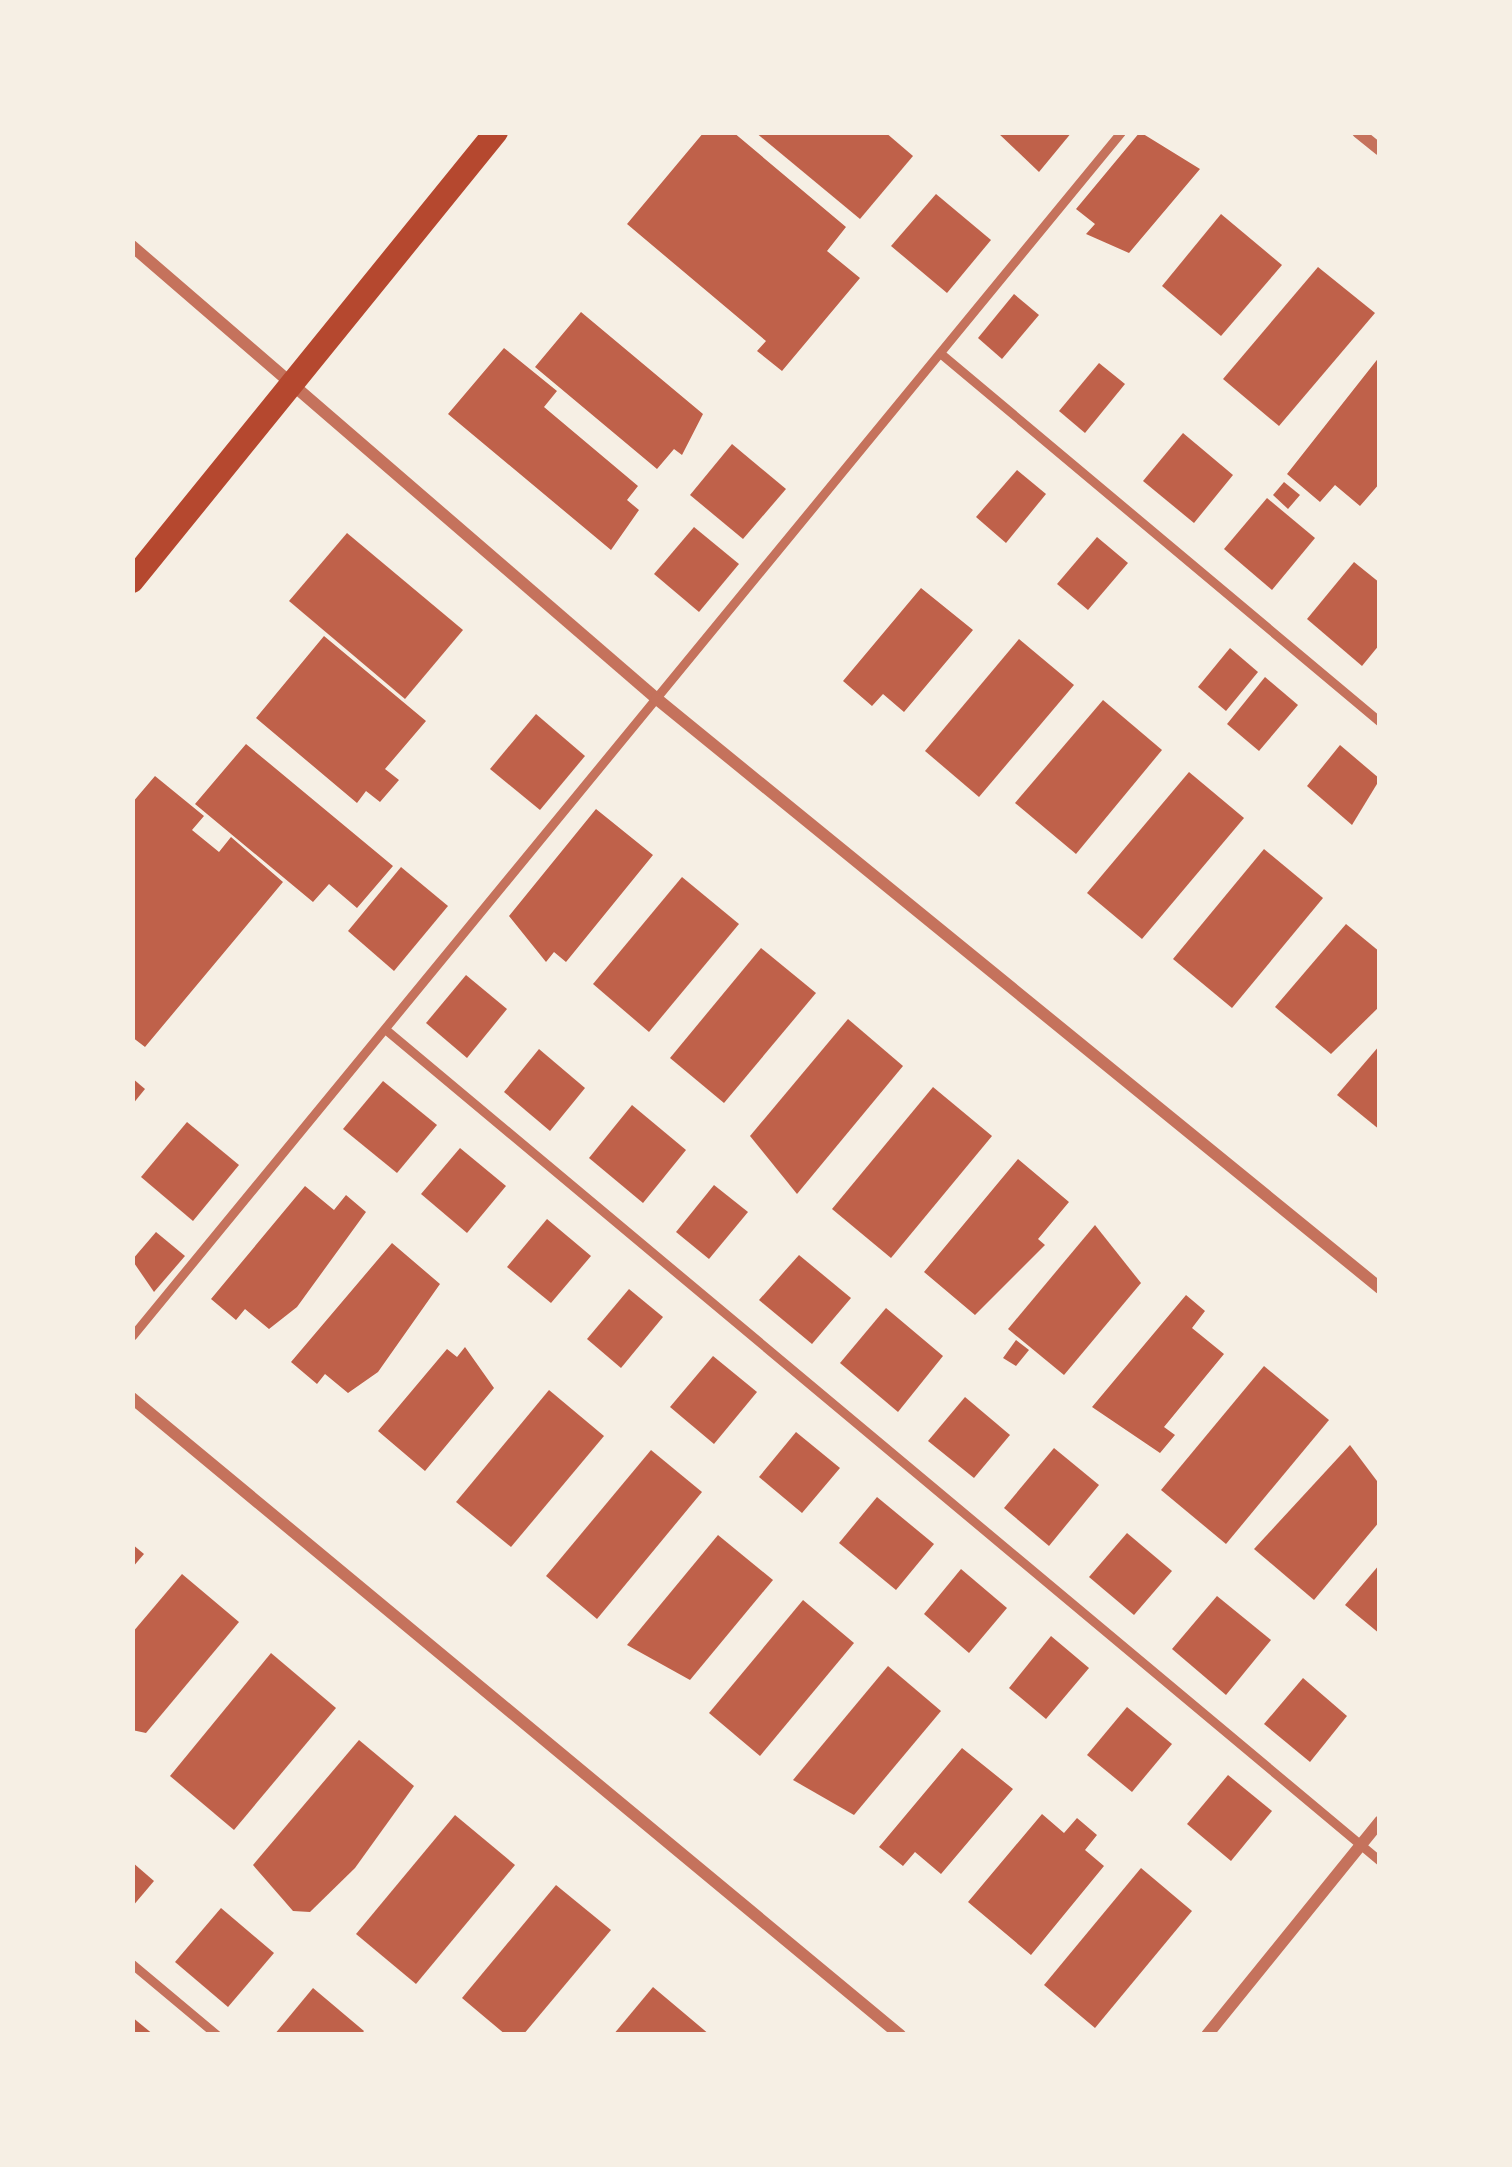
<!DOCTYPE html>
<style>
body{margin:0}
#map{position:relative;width:1512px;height:2167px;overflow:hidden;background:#f6efe4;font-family:"PT Sans Narrow",sans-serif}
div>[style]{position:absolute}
.building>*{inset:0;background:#bf614a}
.service>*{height:9px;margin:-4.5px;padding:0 4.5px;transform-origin:4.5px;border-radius:4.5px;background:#c5725c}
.minor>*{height:12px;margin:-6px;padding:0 6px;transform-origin:6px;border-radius:6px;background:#c5725c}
.secondary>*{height:24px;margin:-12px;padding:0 12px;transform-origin:12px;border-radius:12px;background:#b5482f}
span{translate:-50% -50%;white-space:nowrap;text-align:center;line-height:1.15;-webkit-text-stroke:9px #f6efe4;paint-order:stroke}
.frame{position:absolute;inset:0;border:135px solid #f6efe4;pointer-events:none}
</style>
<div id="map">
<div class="building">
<div style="clip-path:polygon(704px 132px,733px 132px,846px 227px,827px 251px,860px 278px,782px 371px,757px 351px,766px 341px,627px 224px)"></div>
<div style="clip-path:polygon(755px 132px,885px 132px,913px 156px,860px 219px)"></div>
<div style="clip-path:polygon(997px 132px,1072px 132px,1039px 172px)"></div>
<div style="clip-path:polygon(1140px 132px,1200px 169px,1129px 253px,1086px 234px,1095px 224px,1076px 209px)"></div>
<div style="clip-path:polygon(936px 194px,991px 240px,947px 293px,891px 246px)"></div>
<div style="clip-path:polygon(1221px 214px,1282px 265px,1221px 336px,1162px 286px)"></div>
<div style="clip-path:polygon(1318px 267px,1375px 313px,1279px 426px,1223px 379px)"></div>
<div style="clip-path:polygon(1014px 294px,1039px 315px,1002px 359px,978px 338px)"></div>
<div style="clip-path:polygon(581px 312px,703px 414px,682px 455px,674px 449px,657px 469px,535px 367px)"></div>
<div style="clip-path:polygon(504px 348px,557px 391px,544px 407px,638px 486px,627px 500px,639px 510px,611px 550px,448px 414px)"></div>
<div style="clip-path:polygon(1380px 356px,1380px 483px,1360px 506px,1335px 485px,1320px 502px,1287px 474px)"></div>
<div style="clip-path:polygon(1099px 363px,1125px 384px,1085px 433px,1059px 411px)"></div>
<div style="clip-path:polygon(1183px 433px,1233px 475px,1194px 523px,1143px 481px)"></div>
<div style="clip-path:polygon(732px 444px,786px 489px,743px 539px,690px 495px)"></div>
<div style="clip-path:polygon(1017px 470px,1046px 494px,1006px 543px,976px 517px)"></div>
<div style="clip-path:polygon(1284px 482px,1300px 495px,1288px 509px,1273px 495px)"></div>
<div style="clip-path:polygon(1267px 498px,1315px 538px,1272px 590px,1224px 549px)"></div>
<div style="clip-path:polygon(694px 527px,739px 564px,699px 612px,654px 574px)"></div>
<div style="clip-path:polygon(347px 533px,463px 630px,405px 699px,289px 601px)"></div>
<div style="clip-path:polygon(1097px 537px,1128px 563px,1088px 610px,1057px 584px)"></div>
<div style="clip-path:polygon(1354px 562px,1380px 583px,1380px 644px,1362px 666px,1307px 619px)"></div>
<div style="clip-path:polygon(921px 588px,973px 630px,904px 712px,883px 694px,872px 706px,843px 681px)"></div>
<div style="clip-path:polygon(324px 636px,426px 721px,385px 769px,399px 780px,380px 802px,366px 791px,357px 803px,256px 718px)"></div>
<div style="clip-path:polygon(1019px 639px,1074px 685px,979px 797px,925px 751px)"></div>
<div style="clip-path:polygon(1230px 648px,1258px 672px,1226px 711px,1198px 687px)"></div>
<div style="clip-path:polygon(1265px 677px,1298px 705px,1259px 751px,1227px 724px)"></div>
<div style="clip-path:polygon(1103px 700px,1162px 750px,1076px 854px,1015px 803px)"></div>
<div style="clip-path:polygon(536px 714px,585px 756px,540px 810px,490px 769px)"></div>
<div style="clip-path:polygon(246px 744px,393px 866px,357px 908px,329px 884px,313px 902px,195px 804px)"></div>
<div style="clip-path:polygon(1340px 745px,1380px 779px,1352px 825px,1307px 786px)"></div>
<div style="clip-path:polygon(1189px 772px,1244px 818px,1142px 939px,1087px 893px)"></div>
<div style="clip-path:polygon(155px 776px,204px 816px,192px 830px,219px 852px,231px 837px,283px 882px,145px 1047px,132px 1037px,132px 803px)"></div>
<div style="clip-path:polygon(596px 809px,653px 855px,566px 962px,554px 952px,546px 962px,509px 916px)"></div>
<div style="clip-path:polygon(1264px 849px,1323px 898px,1232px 1008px,1173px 959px)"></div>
<div style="clip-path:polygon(401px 867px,448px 906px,394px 971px,348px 931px)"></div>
<div style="clip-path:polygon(682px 877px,739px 924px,649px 1032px,593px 984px)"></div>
<div style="clip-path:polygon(1346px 924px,1380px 952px,1380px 1006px,1331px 1054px,1275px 1007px)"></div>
<div style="clip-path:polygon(761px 948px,816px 993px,724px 1103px,670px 1058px)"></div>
<div style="clip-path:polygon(466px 975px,507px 1009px,467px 1058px,426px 1023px)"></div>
<div style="clip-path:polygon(848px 1019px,903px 1066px,797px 1194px,750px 1136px)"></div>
<div style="clip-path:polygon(1380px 1045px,1380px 1130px,1337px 1095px)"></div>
<div style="clip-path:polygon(539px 1049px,585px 1088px,550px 1131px,504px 1092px)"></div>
<div style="clip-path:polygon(132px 1078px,145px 1089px,132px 1105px)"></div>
<div style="clip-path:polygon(383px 1081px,437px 1125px,397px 1173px,343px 1129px)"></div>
<div style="clip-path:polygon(933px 1087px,992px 1136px,891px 1258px,832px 1209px)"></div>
<div style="clip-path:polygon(632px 1105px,686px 1150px,643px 1203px,589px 1158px)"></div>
<div style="clip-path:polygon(187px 1122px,239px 1165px,193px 1221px,141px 1177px)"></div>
<div style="clip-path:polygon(460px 1148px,506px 1186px,467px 1233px,421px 1194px)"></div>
<div style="clip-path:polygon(1018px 1159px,1069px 1202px,1038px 1239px,1045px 1245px,975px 1315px,924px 1272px)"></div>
<div style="clip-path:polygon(714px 1185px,748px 1212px,709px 1259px,676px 1232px)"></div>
<div style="clip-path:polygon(305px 1186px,334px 1210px,346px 1195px,366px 1212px,297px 1307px,269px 1329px,245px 1309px,236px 1320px,211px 1299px)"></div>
<div style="clip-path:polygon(547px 1219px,591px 1256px,551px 1303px,507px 1267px)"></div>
<div style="clip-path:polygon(1095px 1225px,1141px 1283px,1064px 1375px,1008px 1329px)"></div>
<div style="clip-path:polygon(156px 1232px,185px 1256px,154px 1292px,132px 1260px)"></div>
<div style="clip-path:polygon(392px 1243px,440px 1284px,378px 1372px,348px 1393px,325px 1374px,317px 1384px,291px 1362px)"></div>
<div style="clip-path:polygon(799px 1255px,851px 1298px,812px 1344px,759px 1300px)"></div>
<div style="clip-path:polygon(629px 1289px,663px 1317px,621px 1368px,587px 1339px)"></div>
<div style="clip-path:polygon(1186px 1295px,1205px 1311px,1192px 1328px,1224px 1354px,1164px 1427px,1175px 1435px,1160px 1453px,1092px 1407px)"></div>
<div style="clip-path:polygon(886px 1308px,943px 1356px,898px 1412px,840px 1363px)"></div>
<div style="clip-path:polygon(1016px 1340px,1029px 1350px,1016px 1366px,1003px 1358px)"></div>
<div style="clip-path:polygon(465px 1347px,494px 1388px,425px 1471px,378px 1431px,447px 1349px,457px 1357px)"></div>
<div style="clip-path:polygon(713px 1356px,757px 1392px,714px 1444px,670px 1407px)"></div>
<div style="clip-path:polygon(1264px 1366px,1329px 1420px,1226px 1544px,1161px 1490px)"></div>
<div style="clip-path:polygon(549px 1390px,604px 1436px,511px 1547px,456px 1502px)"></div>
<div style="clip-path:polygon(965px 1397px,1010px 1435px,974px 1478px,928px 1441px)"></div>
<div style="clip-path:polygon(796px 1432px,840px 1468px,802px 1513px,759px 1477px)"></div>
<div style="clip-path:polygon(1350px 1445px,1380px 1485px,1380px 1521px,1314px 1600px,1254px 1549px)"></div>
<div style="clip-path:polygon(1054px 1448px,1099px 1485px,1049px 1546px,1004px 1508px)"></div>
<div style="clip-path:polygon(651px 1450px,702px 1492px,597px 1619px,546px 1576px)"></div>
<div style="clip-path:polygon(877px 1497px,934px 1544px,896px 1590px,839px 1543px)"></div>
<div style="clip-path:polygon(1127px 1533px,1172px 1571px,1134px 1615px,1089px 1577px)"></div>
<div style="clip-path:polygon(718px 1535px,773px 1580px,690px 1680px,627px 1645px)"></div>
<div style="clip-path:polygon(132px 1544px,144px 1554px,132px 1568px)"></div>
<div style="clip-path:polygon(1380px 1564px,1380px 1634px,1345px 1605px)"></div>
<div style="clip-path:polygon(961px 1569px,1007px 1608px,969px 1653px,924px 1614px)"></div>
<div style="clip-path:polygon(182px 1574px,239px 1622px,146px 1733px,132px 1730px,132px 1633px)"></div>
<div style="clip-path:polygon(1217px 1596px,1271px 1640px,1226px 1695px,1172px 1649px)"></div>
<div style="clip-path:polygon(803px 1600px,854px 1643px,760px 1756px,709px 1713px)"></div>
<div style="clip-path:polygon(1051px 1636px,1089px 1668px,1046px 1719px,1009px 1688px)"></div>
<div style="clip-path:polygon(271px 1653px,336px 1708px,234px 1830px,170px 1776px)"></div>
<div style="clip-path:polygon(888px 1666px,941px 1711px,854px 1815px,793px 1780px)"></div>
<div style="clip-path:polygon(1303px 1678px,1347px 1716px,1310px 1762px,1264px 1724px)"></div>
<div style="clip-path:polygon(1127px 1707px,1172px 1744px,1132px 1792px,1087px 1755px)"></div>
<div style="clip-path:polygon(359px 1740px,414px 1786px,355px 1868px,310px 1912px,293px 1911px,253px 1865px)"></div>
<div style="clip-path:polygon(962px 1748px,1013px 1789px,941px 1874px,915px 1852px,903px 1866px,879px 1847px)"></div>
<div style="clip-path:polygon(1228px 1775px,1272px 1811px,1231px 1861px,1187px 1824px)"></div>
<div style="clip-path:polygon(1042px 1814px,1064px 1833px,1077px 1818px,1097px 1835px,1085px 1850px,1104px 1866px,1031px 1955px,968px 1902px)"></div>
<div style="clip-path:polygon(455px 1815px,515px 1865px,416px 1984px,356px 1934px)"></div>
<div style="clip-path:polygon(132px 1862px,154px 1881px,132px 1907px)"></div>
<div style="clip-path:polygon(1141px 1868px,1192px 1911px,1095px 2028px,1044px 1985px)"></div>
<div style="clip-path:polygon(556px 1885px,611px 1930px,523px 2035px,506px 2035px,462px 1998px)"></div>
<div style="clip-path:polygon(221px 1908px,274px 1953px,228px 2007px,175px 1962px)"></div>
<div style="clip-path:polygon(653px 1987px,710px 2035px,613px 2035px)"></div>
<div style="clip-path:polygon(313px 1988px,364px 2031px,361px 2035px,274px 2035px)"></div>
<div style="clip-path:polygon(132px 2017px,154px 2035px,132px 2035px)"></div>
</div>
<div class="service">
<div style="left:940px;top:353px;width:574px;rotate:39.98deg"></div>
<div style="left:385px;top:1029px;width:1297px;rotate:39.9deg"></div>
<div style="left:132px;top:1336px;width:1558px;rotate:-50.6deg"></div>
<div style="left:132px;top:1964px;width:111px;rotate:39.9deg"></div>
</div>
<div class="minor">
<div style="left:1358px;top:132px;width:28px;rotate:39deg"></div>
<div style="left:132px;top:246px;width:693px;rotate:40.79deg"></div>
<div style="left:657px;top:699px;width:933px;rotate:39.17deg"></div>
<div style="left:132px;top:1398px;width:998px;rotate:39.67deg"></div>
<div style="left:1207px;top:2035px;width:275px;rotate:-51deg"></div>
</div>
<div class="secondary">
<div style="left:132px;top:581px;width:578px;rotate:-50.97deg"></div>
</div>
<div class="frame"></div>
</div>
